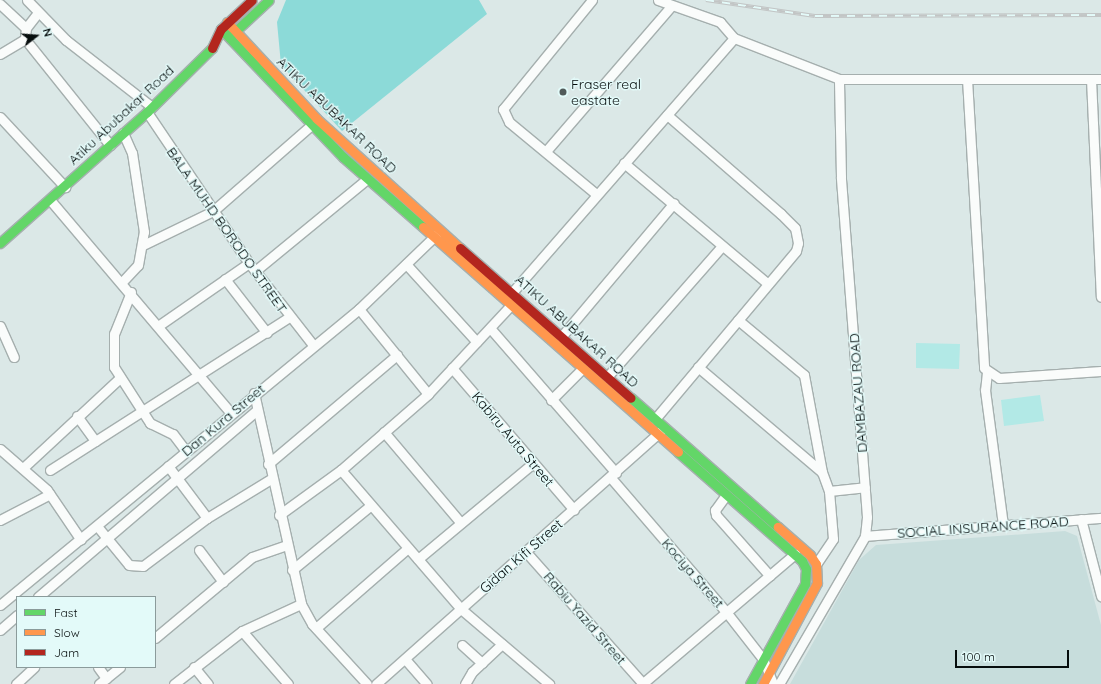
<!DOCTYPE html>
<style>
body{margin:0}
#map{position:relative;width:1101px;height:684px;overflow:hidden;background:#dbe8e7;font-family:Quicksand,sans-serif}
div>[style]{position:absolute}
.built>*{inset:0;background:#c7dddc}
.green>*{inset:0;background:#b2e9e6}
.forest>*{inset:0;background:#8cdad8}
.roads{filter:drop-shadow(1px 0 #a5afae) drop-shadow(-1px 0 #a5afae) drop-shadow(0 1px #a5afae) drop-shadow(0 -1px #a5afae)}
.street>*{height:9px;margin:-4.5px;padding:0 4.5px;transform-origin:4.5px;border-radius:4.5px;background:#fafcfb}
.fast>*{height:9px;margin:-4.5px;padding:0 4.5px;transform-origin:4.5px;border-radius:4.5px;background:#63d668}
.slow>*{height:9px;margin:-4.5px;padding:0 4.5px;transform-origin:4.5px;border-radius:4.5px;background:#ff974d}
.jam>*{height:9px;margin:-4.5px;padding:0 4.5px;transform-origin:4.5px;border-radius:4.5px;background:#b3261e}
.rail>*{height:4px;margin-top:-2px;transform-origin:0;background:repeating-linear-gradient(90deg,#e3faf9 0 8px,#c2c5c5 0 16px);box-sizing:border-box;border-block:1px solid #c2c5c5}
.dots>*{width:11px;height:11px;translate:-50% -50%;box-sizing:border-box;border:2px solid #e3faf9;border-radius:50%}
span{translate:-50% -50%;white-space:nowrap;text-align:center;line-height:1.15;-webkit-text-stroke:3px #e3faf9;paint-order:stroke}
.poi-label{font-size:14px;color:#060d0d}
.left{translate:0 -50%;text-align:left}
.street-label{font-size:14px;color:#060d0d}
.legend{position:absolute;left:16px;top:596px;width:140px;height:72px;box-sizing:border-box;background:#e3faf9;border:1px solid #8b9b9b;margin:0;padding:5px 7px;list-style:none;font-size:12px;color:#060d0d}
.legend li{display:flex;align-items:center;gap:8px;height:20px}
.legend b{width:20px;border:1px solid #8b9b9b}
.north{position:absolute;left:16px;top:16px;width:40px;height:40px;-webkit-text-stroke:3px #e3faf9;paint-order:stroke;rotate:73deg;font-size:11px;font-weight:700;line-height:16px;text-align:center;color:#060d0d}
.north::after{content:'';display:block;margin:auto;width:14px;height:18px;background:#060d0d;clip-path:polygon(50% 0,100% 100%,50% 72%,0 100%)}
.scale{position:absolute;left:955px;top:650px;width:114px;height:18px;box-sizing:border-box;border:2px solid #060d0d;border-top:0;padding-left:5px;font-size:12px;line-height:14px;white-space:nowrap;color:#060d0d;-webkit-text-stroke:3px #e3faf9;paint-order:stroke}
</style>
<div id="map">
<div class="built">
<div style="clip-path:polygon(1065px 531px,1077px 536px,1101px 625px,1101px 684px,790px 684px,859px 560px,876px 545px)"></div>
</div>
<div class="green">
<div style="clip-path:polygon(916px 343px,960px 344px,959px 369px,916px 368px)"></div>
<div style="clip-path:polygon(1040px 395px,1044px 421px,1004px 426px,1001px 400px)"></div>
</div>
<div class="forest">
<div style="clip-path:polygon(286px 0,479px 0,487px 14px,342px 131px,281px 65px,277px 22px)"></div>
</div>
<div class="roads">
<div class="street">
<div style="left:27px;top:0;width:56px;rotate:45.7deg"></div>
<div style="left:66px;top:40px;width:109px;rotate:37.9deg"></div>
<div style="left:592px;top:0;width:141px;rotate:129.2deg"></div>
<div style="left:503px;top:109px;width:14px;rotate:65deg"></div>
<div style="left:509px;top:122px;width:113px;rotate:39.6deg"></div>
<div style="left:658px;top:0;width:66px;rotate:19.5deg"></div>
<div style="left:720px;top:22px;width:21px;rotate:49deg"></div>
<div style="left:0;top:4px;width:35px;rotate:43deg"></div>
<div style="left:25px;top:39px;width:136px;rotate:51.3deg"></div>
<div style="left:0;top:54px;width:29px;rotate:-31deg"></div>
<div style="left:25px;top:39px;width:11px;rotate:-85deg"></div>
<div style="left:26px;top:28px;width:18px;rotate:-52deg"></div>
<div style="left:967px;top:79px;width:289px;rotate:86.6deg"></div>
<div style="left:984px;top:368px;width:18px;rotate:34deg"></div>
<div style="left:999px;top:378px;width:102px;rotate:-3.9deg"></div>
<div style="left:1091px;top:79px;width:218px;rotate:87.4deg"></div>
<div style="left:147px;top:112px;width:182px;rotate:56deg"></div>
<div style="left:249px;top:263px;width:104px;rotate:52deg"></div>
<div style="left:0;top:117px;width:96px;rotate:47.1deg"></div>
<div style="left:547px;top:150px;width:191px;rotate:-49.2deg"></div>
<div style="left:624px;top:163px;width:188px;rotate:40deg"></div>
<div style="left:51px;top:201px;width:278px;rotate:49.7deg"></div>
<div style="left:143px;top:245px;width:78px;rotate:-25.9deg"></div>
<div style="left:213px;top:211px;width:129px;rotate:-41.2deg"></div>
<div style="left:406px;top:264px;width:105px;rotate:47.7deg"></div>
<div style="left:255px;top:271px;width:145px;rotate:-39.4deg"></div>
<div style="left:225px;top:279px;width:68px;rotate:52.1deg"></div>
<div style="left:122px;top:282px;width:23px;rotate:-47deg"></div>
<div style="left:138px;top:265px;width:34px;rotate:-80deg"></div>
<div style="left:144px;top:232px;width:80px;rotate:-98.6deg"></div>
<div style="left:132px;top:153px;width:22px;rotate:-114deg"></div>
<div style="left:131px;top:292px;width:45px;rotate:112deg"></div>
<div style="left:114px;top:334px;width:33px;rotate:90deg"></div>
<div style="left:114px;top:367px;width:67px;rotate:57.3deg"></div>
<div style="left:150px;top:423px;width:25px;rotate:26deg"></div>
<div style="left:173px;top:434px;width:21px;rotate:53deg"></div>
<div style="left:509px;top:296px;width:342px;rotate:-48.9deg"></div>
<div style="left:734px;top:38px;width:113px;rotate:21.3deg"></div>
<div style="left:839px;top:79px;width:262px"></div>
<div style="left:359px;top:309px;width:109px;rotate:50.9deg"></div>
<div style="left:738px;top:320px;width:86px;rotate:39.8deg"></div>
<div style="left:804px;top:375px;width:99px;rotate:79.5deg"></div>
<div style="left:0;top:326px;width:34px;rotate:66deg"></div>
<div style="left:158px;top:326px;width:111px;rotate:-34.7deg"></div>
<div style="left:490px;top:328px;width:192px;rotate:49deg"></div>
<div style="left:561px;top:337px;width:175px;rotate:-49.9deg"></div>
<div style="left:698px;top:367px;width:162px;rotate:40.3deg"></div>
<div style="left:822px;top:472px;width:20px;rotate:70deg"></div>
<div style="left:829px;top:491px;width:48px;rotate:85.2deg"></div>
<div style="left:833px;top:539px;width:30px;rotate:124deg"></div>
<div style="left:452px;top:368px;width:187px;rotate:49.3deg"></div>
<div style="left:987px;top:372px;width:18px;rotate:96deg"></div>
<div style="left:985px;top:390px;width:136px;rotate:82.4deg"></div>
<div style="left:607px;top:377px;width:174px;rotate:-48.7deg"></div>
<div style="left:254px;top:393px;width:216px;rotate:77.4deg"></div>
<div style="left:301px;top:604px;width:23px;rotate:61deg"></div>
<div style="left:312px;top:624px;width:81px;rotate:47.5deg"></div>
<div style="left:551px;top:400px;width:44px;rotate:-45deg"></div>
<div style="left:77px;top:416px;width:31px;rotate:54deg"></div>
<div style="left:655px;top:419px;width:219px;rotate:-50deg"></div>
<div style="left:796px;top:251px;width:8px;rotate:-76deg"></div>
<div style="left:798px;top:243px;width:15px;rotate:-101deg"></div>
<div style="left:795px;top:228px;width:20px;rotate:-135deg"></div>
<div style="left:781px;top:214px;width:151px;rotate:-139deg"></div>
<div style="left:384px;top:432px;width:119px;rotate:49.8deg"></div>
<div style="left:0;top:449px;width:62px;rotate:41.1deg"></div>
<div style="left:47px;top:490px;width:60px;rotate:55.8deg"></div>
<div style="left:268px;top:464px;width:169px;rotate:-40.2deg"></div>
<div style="left:168px;top:466px;width:65px;rotate:53.1deg"></div>
<div style="left:23px;top:468px;width:132px;rotate:-42.9deg"></div>
<div style="left:50px;top:470px;width:284px;rotate:-32.6deg"></div>
<div style="left:341px;top:470px;width:184px;rotate:49.2deg"></div>
<div style="left:461px;top:609px;width:116px;rotate:40.4deg"></div>
<div style="left:611px;top:478px;width:178px;rotate:49.3deg"></div>
<div style="left:727px;top:613px;width:58px;rotate:52deg"></div>
<div style="left:763px;top:659px;width:27px;rotate:68deg"></div>
<div style="left:829px;top:491px;width:36px;rotate:-6deg"></div>
<div style="left:726px;top:495px;width:19px;rotate:126deg"></div>
<div style="left:715px;top:510px;width:5px;rotate:79deg"></div>
<div style="left:716px;top:515px;width:81px;rotate:48.5deg"></div>
<div style="left:279px;top:515px;width:77px;rotate:-36deg"></div>
<div style="left:341px;top:470px;width:116px;rotate:-41.1deg"></div>
<div style="left:428px;top:394px;width:122px;rotate:-47deg"></div>
<div style="left:1081px;top:519px;width:80px;rotate:75.4deg"></div>
<div style="left:0;top:520px;width:56px;rotate:-27.5deg"></div>
<div style="left:97px;top:526px;width:50px;rotate:50.6deg"></div>
<div style="left:129px;top:565px;width:14px;rotate:4deg"></div>
<div style="left:143px;top:566px;width:80px;rotate:-36.9deg"></div>
<div style="left:207px;top:518px;width:75px;rotate:-31.4deg"></div>
<div style="left:865px;top:536px;width:237px;rotate:-4.4deg"></div>
<div style="left:199px;top:550px;width:40px;rotate:53deg"></div>
<div style="left:526px;top:552px;width:176px;rotate:48.4deg"></div>
<div style="left:418px;top:559px;width:148px;rotate:-39.8deg"></div>
<div style="left:292px;top:570px;width:102px;rotate:-39.4deg"></div>
<div style="left:38px;top:597px;width:288px;rotate:-40.5deg"></div>
<div style="left:0;top:605px;width:465px;rotate:-39.5deg"></div>
<div style="left:359px;top:309px;width:110px;rotate:-43.9deg"></div>
<div style="left:316px;top:628px;width:122px;rotate:-41deg"></div>
<div style="left:0;top:630px;width:23px;rotate:-41deg"></div>
<div style="left:242px;top:631px;width:70px;rotate:49deg"></div>
<div style="left:155px;top:638px;width:126px;rotate:-39.9deg"></div>
<div style="left:252px;top:557px;width:36px;rotate:-19deg"></div>
<div style="left:462px;top:645px;width:27px;rotate:42deg"></div>
<div style="left:405px;top:659px;width:33px;rotate:49deg"></div>
<div style="left:98px;top:667px;width:14px;rotate:54deg"></div>
<div style="left:194px;top:667px;width:22px;rotate:51deg"></div>
<div style="left:16px;top:684px;width:25px;rotate:-43deg"></div>
<div style="left:99px;top:684px;width:27px;rotate:-39deg"></div>
<div style="left:174px;top:684px;width:86px;rotate:-37.9deg"></div>
<div style="left:242px;top:631px;width:65px;rotate:-24.6deg"></div>
<div style="left:376px;top:684px;width:383px;rotate:-41.6deg"></div>
<div style="left:465px;top:684px;width:14px;rotate:-60deg"></div>
<div style="left:472px;top:672px;width:41px;rotate:-43deg"></div>
<div style="left:642px;top:684px;width:201px;rotate:-40.4deg"></div>
<div style="left:779px;top:684px;width:171px;rotate:-59.8deg"></div>
<div style="left:865px;top:536px;width:19px;rotate:-84deg"></div>
<div style="left:867px;top:517px;width:341px;rotate:-94.4deg"></div>
<div style="left:841px;top:177px;width:98px;rotate:-91.2deg"></div>
</div>
<div class="fast">
<div style="left:221px;top:29px;width:177px;rotate:46.4deg"></div>
<div style="left:343px;top:157px;width:106px;rotate:41.2deg"></div>
<div style="left:229px;top:37px;width:54px;rotate:-42.8deg"></div>
<div style="left:0;top:243px;width:197px;rotate:-41.7deg"></div>
<div style="left:147px;top:112px;width:91px;rotate:-44.6deg"></div>
<div style="left:631px;top:398px;width:196px;rotate:41.3deg"></div>
<div style="left:678px;top:452px;width:165px;rotate:41.3deg"></div>
<div style="left:802px;top:561px;width:9px;rotate:63deg"></div>
<div style="left:806px;top:569px;width:15px;rotate:94deg"></div>
<div style="left:805px;top:584px;width:114px;rotate:118.8deg"></div>
</div>
<div class="slow">
<div style="left:227px;top:22px;width:132px;rotate:47.1deg"></div>
<div style="left:317px;top:119px;width:193px;rotate:42.1deg"></div>
<div style="left:423px;top:227px;width:340px;rotate:41.4deg"></div>
<div style="left:763px;top:684px;width:115px;rotate:-61.9deg"></div>
<div style="left:817px;top:583px;width:19px;rotate:-93deg"></div>
<div style="left:816px;top:564px;width:11px;rotate:-124deg"></div>
<div style="left:810px;top:555px;width:43px;rotate:-138.8deg"></div>
</div>
<div class="jam">
<div style="left:212px;top:48px;width:21px;rotate:-65deg"></div>
<div style="left:221px;top:29px;width:42px;rotate:-43.1deg"></div>
<div style="left:460px;top:248px;width:227px;rotate:41.3deg"></div>
</div>
</div>
<div class="rail">
<div style="left:706px;top:0;width:110px;rotate:8.4deg"></div>
<div style="left:815px;top:16px;width:286px;rotate:-0.2deg"></div>
</div>
<div class="dots">
<div style="left:563px;top:92px;background:#515a59"></div>
</div>
<div class="poi-label">
<span class="left" style="left:571px;top:92px">Fraser real<br>eastate</span>
</div>
<div class="street-label">
<span style="left:121px;top:115px;rotate:-43deg">Atiku Abubakar Road</span>
<span style="left:337px;top:115px;rotate:44deg">ATIKU ABUBAKAR ROAD</span>
<span style="left:227px;top:230px;rotate:55deg">BALA MUHD BORODO STREET</span>
<span style="left:577px;top:331px;rotate:42deg">ATIKU ABUBAKAR ROAD</span>
<span style="left:858px;top:393px;rotate:-94deg">DAMBAZAU ROAD</span>
<span style="left:223px;top:420px;rotate:-40deg">Dan Kura Street</span>
<span style="left:513px;top:439px;rotate:50deg">Kabiru Auta Street</span>
<span style="left:983px;top:527px;rotate:-4deg">SOCIAL INSURANCE ROAD</span>
<span style="left:521px;top:556px;rotate:-41deg">Gidan Kifi Street</span>
<span style="left:693px;top:573px;rotate:49deg">Kociya Street</span>
<span style="left:585px;top:618px;rotate:49deg">Rabiu Yazid Street</span>
</div>
<ul class="legend">
<li><b style="height:5px;background:#63d668"></b>Fast</li>
<li><b style="height:5px;background:#ff974d"></b>Slow</li>
<li><b style="height:5px;background:#b3261e"></b>Jam</li>
</ul>
<div class="north">N</div>
<div class="scale">100 m</div>
</div>
